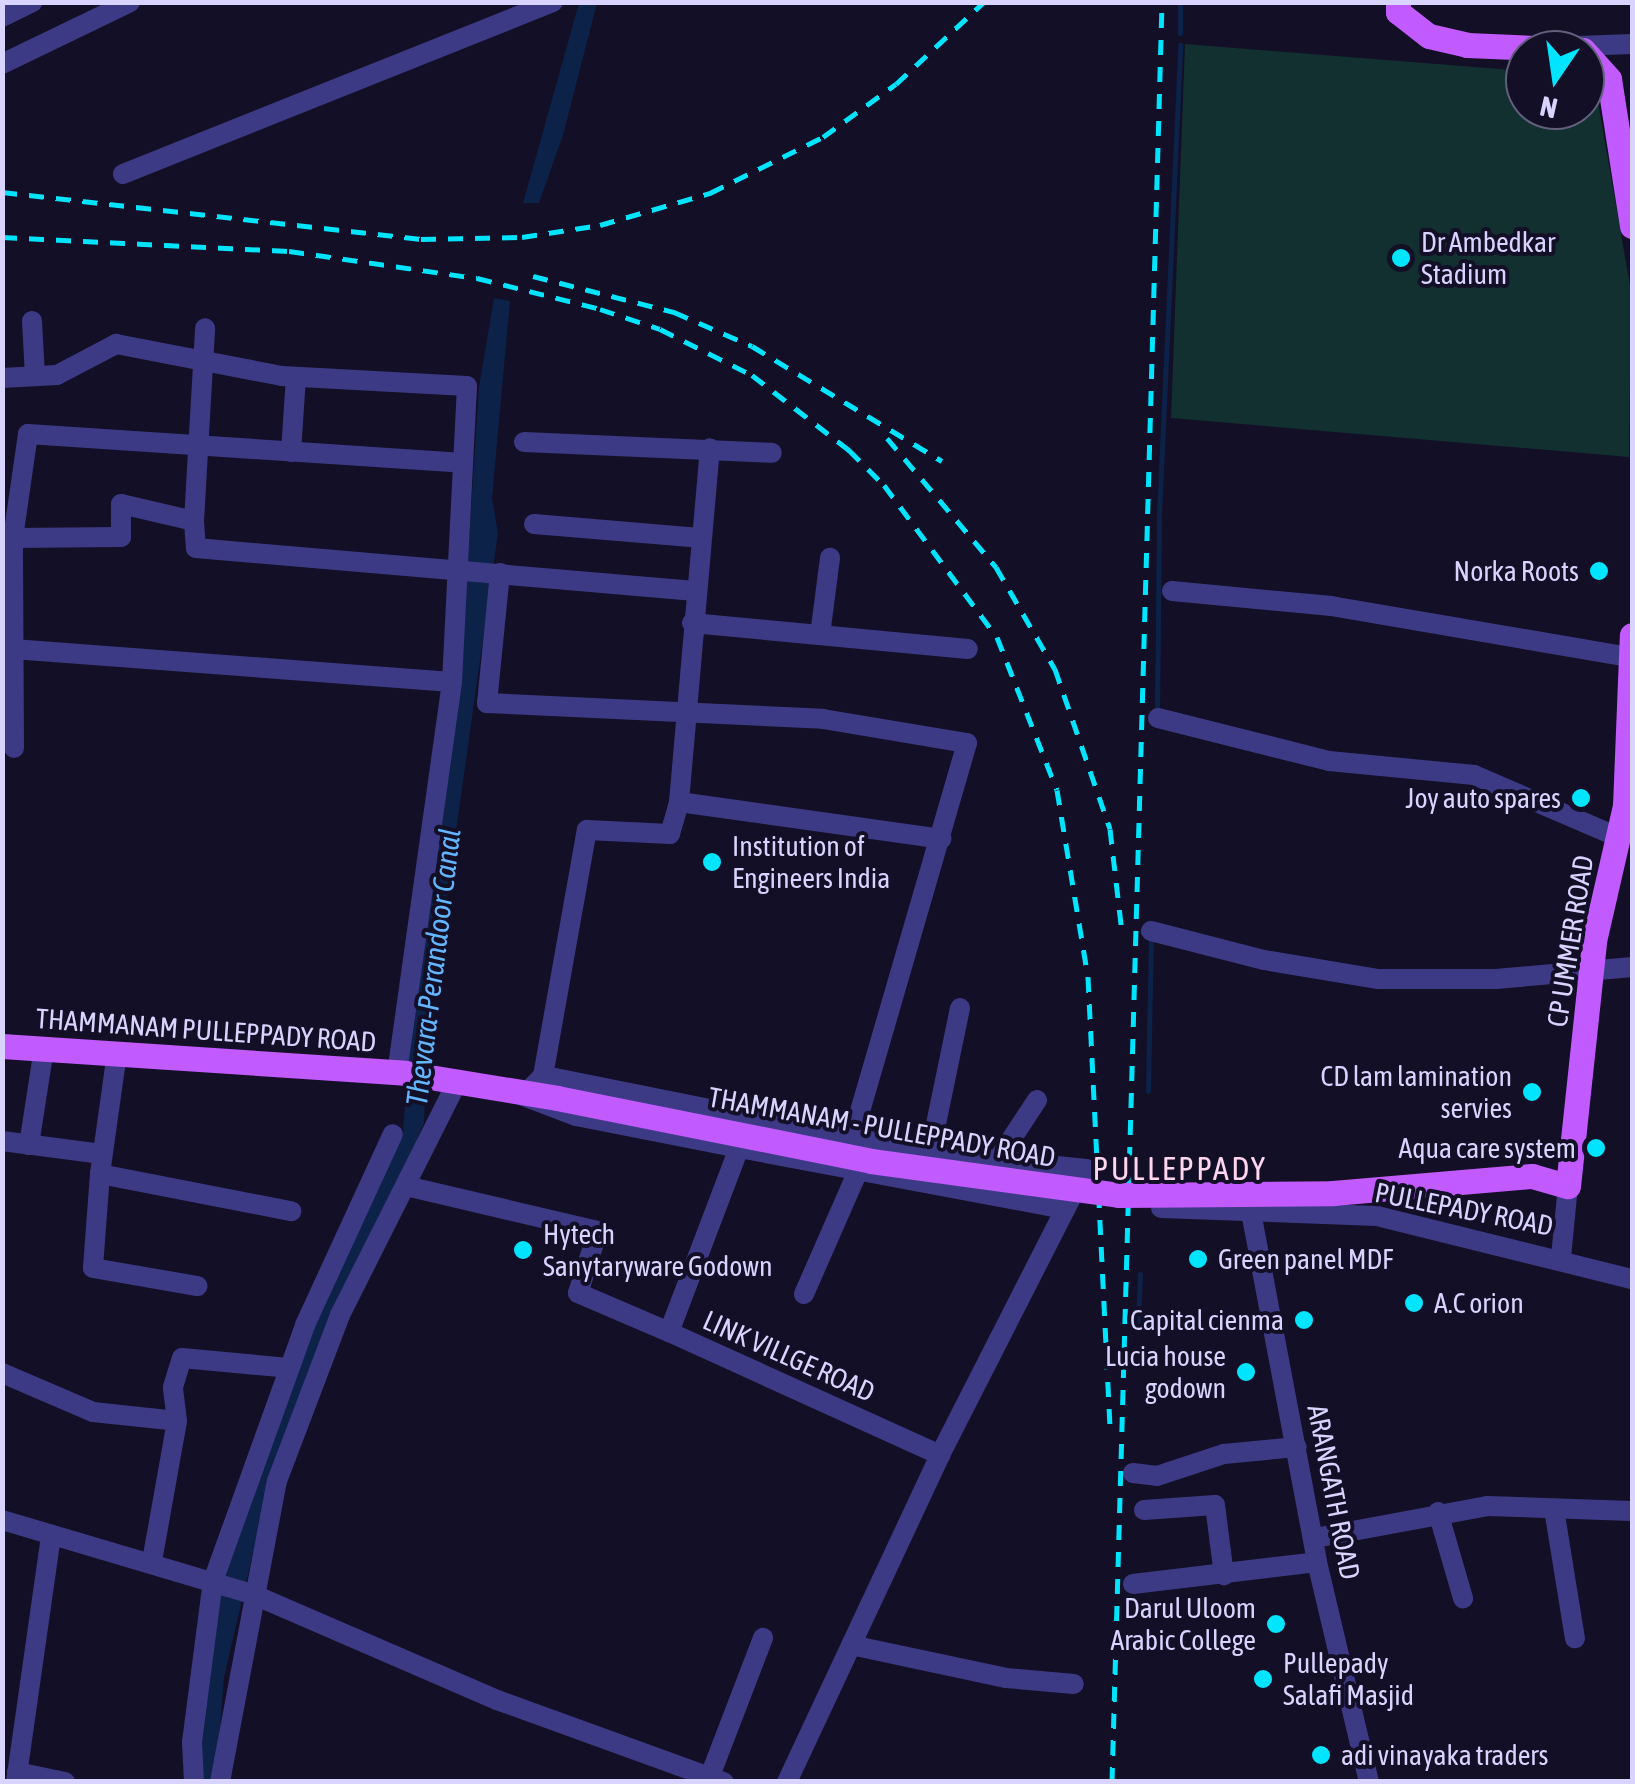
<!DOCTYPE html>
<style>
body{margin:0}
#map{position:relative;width:1635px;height:1784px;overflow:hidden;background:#130f26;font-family:"Asap Condensed",sans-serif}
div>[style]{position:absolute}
.green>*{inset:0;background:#12302f}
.water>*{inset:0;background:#0c2248}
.stream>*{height:5px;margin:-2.5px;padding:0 2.5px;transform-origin:2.5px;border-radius:2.5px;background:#0c2248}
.minor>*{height:20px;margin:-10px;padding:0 10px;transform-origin:10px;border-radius:10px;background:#3d3a85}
.major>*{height:25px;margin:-12.5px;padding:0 12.5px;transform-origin:12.5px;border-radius:12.5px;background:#c25bff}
.rail>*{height:5px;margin-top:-2.5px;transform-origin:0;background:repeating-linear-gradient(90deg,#00e5ff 0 15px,transparent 0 27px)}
.major-bridge>*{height:25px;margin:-12.5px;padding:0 12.5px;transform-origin:12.5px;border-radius:12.5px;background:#c25bff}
.dots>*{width:28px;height:28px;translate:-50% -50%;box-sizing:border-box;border:5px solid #130f26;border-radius:50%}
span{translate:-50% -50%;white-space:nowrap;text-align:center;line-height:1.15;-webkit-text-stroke:8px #130f26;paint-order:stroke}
.poi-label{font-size:28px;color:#d9d4ff}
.left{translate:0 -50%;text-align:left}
.right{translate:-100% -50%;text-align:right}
.street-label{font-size:28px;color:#d9d4ff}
.water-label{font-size:30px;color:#62b6ff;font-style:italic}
.quarter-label{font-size:32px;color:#ffd6f0;letter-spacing:2.5px}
.frame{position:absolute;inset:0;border:5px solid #d9d4ff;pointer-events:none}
.north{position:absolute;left:1505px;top:30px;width:100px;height:100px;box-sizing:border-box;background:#130f26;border:2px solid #625e7d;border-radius:50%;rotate:193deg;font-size:28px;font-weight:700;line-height:40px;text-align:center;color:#d9d4ff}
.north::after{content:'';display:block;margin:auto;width:35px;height:45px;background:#00e5ff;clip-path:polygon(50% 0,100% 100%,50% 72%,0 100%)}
</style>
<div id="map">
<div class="green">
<div style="clip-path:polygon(1185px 44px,1525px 71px,1525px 110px,1585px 110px,1585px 85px,1597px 96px,1631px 291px,1629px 457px,1171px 418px)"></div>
</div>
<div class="water">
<div style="clip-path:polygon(579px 3px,597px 3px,563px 135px,539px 203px,523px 203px)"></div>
<div style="clip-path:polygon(494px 298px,510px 301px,492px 498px,498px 533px,428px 1030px,424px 1123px,269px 1485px,224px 1677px,216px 1781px,199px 1782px,198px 1740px,223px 1574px,291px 1375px,403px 1132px,410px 1035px,460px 677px,479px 387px)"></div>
</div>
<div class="stream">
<div style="left:1180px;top:2px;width:31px;rotate:90deg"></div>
<div style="left:1157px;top:715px;width:201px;rotate:-89.4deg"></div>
<div style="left:1159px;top:514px;width:470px;rotate:-87.4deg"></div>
<div style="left:1148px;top:1091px;width:151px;rotate:-88.9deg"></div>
<div style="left:1138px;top:1323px;width:49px;rotate:-87.7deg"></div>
</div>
<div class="minor">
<div style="left:2px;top:17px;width:34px;rotate:-26deg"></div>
<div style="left:1577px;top:46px;width:55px;rotate:-2.1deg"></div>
<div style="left:2px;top:64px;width:142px;rotate:-25.8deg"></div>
<div style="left:123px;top:174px;width:463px;rotate:-21.8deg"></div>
<div style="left:32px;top:321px;width:55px;rotate:86.9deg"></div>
<div style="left:2px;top:378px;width:55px;rotate:-3.1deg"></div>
<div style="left:57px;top:375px;width:67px;rotate:-27.7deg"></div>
<div style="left:116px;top:344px;width:169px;rotate:10.9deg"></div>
<div style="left:282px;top:376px;width:185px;rotate:3.1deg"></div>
<div style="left:467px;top:386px;width:296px;rotate:92.9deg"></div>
<div style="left:452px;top:682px;width:395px;rotate:98deg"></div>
<div style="left:524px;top:442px;width:248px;rotate:2.5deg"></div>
<div style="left:291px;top:452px;width:75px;rotate:-86.2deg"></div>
<div style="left:194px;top:521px;width:193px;rotate:-86.7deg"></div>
<div style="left:534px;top:524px;width:166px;rotate:4.8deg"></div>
<div style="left:2px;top:538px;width:11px"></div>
<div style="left:13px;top:538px;width:105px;rotate:-81.8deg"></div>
<div style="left:28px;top:434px;width:436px;rotate:3.8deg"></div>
<div style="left:500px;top:573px;width:131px;rotate:95.7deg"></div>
<div style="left:487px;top:703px;width:336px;rotate:2.7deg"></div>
<div style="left:823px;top:719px;width:146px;rotate:9.5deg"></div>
<div style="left:967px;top:743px;width:412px;rotate:106.2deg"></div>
<div style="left:1172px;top:591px;width:160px;rotate:5.4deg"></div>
<div style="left:1331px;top:606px;width:303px;rotate:9.7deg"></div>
<div style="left:692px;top:623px;width:277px;rotate:5.4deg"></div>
<div style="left:820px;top:635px;width:78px;rotate:-82.6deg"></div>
<div style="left:13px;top:649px;width:440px;rotate:4.3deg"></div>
<div style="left:1158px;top:718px;width:176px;rotate:14.1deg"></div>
<div style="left:1329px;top:761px;width:146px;rotate:5.5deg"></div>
<div style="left:1474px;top:775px;width:157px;rotate:23.3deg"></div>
<div style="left:14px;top:748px;width:210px;rotate:-90.3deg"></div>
<div style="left:13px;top:538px;width:108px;rotate:-0.5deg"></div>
<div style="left:121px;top:537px;width:33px;rotate:-90deg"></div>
<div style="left:121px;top:504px;width:75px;rotate:13.1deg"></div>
<div style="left:194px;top:521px;width:27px;rotate:86deg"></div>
<div style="left:196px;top:548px;width:501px;rotate:4.93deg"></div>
<div style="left:679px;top:802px;width:265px;rotate:8deg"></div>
<div style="left:1151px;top:931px;width:117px;rotate:14.4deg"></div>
<div style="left:1264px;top:960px;width:116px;rotate:9.5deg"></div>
<div style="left:1378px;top:979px;width:118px"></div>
<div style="left:1496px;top:979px;width:137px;rotate:-5deg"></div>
<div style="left:117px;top:1053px;width:122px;rotate:98deg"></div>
<div style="left:100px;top:1174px;width:195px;rotate:11deg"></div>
<div style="left:543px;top:1076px;width:250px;rotate:-79.9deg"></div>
<div style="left:587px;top:830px;width:83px;rotate:2.8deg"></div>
<div style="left:670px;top:834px;width:33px;rotate:-74deg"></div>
<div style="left:679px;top:802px;width:355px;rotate:-85deg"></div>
<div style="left:2px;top:1141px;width:101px;rotate:7.4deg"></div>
<div style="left:29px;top:1145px;width:98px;rotate:-81.2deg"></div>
<div style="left:739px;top:1148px;width:332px;rotate:10.6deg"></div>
<div style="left:930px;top:1153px;width:148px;rotate:-78.3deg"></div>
<div style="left:997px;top:1161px;width:73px;rotate:-56.7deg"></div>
<div style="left:100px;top:1174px;width:94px;rotate:94.3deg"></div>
<div style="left:93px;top:1268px;width:106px;rotate:9.8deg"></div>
<div style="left:406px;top:1186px;width:197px;rotate:13.2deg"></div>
<div style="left:598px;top:1231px;width:65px;rotate:107.9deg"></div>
<div style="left:578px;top:1293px;width:99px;rotate:23.2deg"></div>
<div style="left:1161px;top:1208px;width:216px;rotate:2.1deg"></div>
<div style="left:1377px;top:1216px;width:263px;rotate:13.9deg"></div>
<div style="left:1251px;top:1212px;width:356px;rotate:79.3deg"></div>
<div style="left:1317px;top:1562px;width:226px;rotate:76.7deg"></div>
<div style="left:1561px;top:1257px;width:71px;rotate:-84.4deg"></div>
<div style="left:804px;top:1294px;width:134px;rotate:-66.3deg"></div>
<div style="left:2px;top:1373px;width:99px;rotate:23.2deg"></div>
<div style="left:93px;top:1412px;width:84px;rotate:6.1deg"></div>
<div style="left:177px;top:1421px;width:142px;rotate:100.1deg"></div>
<div style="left:177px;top:1421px;width:34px;rotate:-97deg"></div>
<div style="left:173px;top:1387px;width:30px;rotate:-73deg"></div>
<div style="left:182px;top:1358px;width:107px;rotate:5.3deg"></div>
<div style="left:1133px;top:1473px;width:24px;rotate:7deg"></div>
<div style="left:1157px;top:1476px;width:71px;rotate:-18.2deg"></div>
<div style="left:1224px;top:1454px;width:73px;rotate:-5.5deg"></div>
<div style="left:1554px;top:1509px;width:131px;rotate:80.8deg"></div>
<div style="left:1144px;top:1510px;width:71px;rotate:-4deg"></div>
<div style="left:1215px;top:1505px;width:71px;rotate:82.7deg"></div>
<div style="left:1438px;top:1512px;width:90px;rotate:73.8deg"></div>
<div style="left:2px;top:1520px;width:261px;rotate:16.5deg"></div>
<div style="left:252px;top:1594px;width:267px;rotate:23.4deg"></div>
<div style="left:497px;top:1700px;width:241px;rotate:19.9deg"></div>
<div style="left:1315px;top:1538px;width:175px;rotate:-10.5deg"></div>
<div style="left:1487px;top:1506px;width:145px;rotate:2deg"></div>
<div style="left:1133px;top:1584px;width:185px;rotate:-6.8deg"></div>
<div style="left:851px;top:1645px;width:158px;rotate:12deg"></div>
<div style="left:1006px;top:1678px;width:68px;rotate:5deg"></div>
<div style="left:17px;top:1772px;width:49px;rotate:11.8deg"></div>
<div style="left:710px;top:1776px;width:148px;rotate:-69deg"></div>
<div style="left:16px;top:1782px;width:247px;rotate:-81.9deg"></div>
<div style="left:194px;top:1782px;width:40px;rotate:-92.9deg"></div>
<div style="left:192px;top:1742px;width:162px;rotate:-82.6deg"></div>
<div style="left:213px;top:1581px;width:272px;rotate:-70.2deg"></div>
<div style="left:305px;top:1325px;width:210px;rotate:-65.3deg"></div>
<div style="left:220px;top:1782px;width:306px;rotate:-79.3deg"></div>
<div style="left:277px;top:1481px;width:178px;rotate:-69.2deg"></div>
<div style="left:340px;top:1315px;width:261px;rotate:-63.3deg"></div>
<div style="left:787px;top:1782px;width:361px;rotate:-64.9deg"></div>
<div style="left:940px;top:1455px;width:321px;rotate:-63deg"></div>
<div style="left:1086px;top:1169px;width:157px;rotate:-174.1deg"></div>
<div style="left:930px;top:1153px;width:395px;rotate:-168.7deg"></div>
<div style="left:543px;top:1076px;width:28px;rotate:135deg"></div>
<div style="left:523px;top:1096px;width:57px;rotate:20.7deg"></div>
<div style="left:576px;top:1116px;width:166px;rotate:11.1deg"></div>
<div style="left:739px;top:1148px;width:197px;rotate:110.8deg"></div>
<div style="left:669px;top:1332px;width:298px;rotate:24.4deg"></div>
</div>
<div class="major">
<div style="left:1398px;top:2px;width:10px;rotate:90deg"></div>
<div style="left:1398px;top:12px;width:39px;rotate:38deg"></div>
<div style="left:1429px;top:36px;width:39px;rotate:13deg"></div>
<div style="left:1467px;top:45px;width:116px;rotate:2.5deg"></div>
<div style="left:1585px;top:52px;width:36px;rotate:48deg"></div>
<div style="left:1609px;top:79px;width:149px;rotate:81.1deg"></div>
<div style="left:2px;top:1046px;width:404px;rotate:3.8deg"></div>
<div style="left:405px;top:1073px;width:154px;rotate:9.3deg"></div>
<div style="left:1532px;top:1176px;width:37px;rotate:16deg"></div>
<div style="left:1568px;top:1186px;width:246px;rotate:-83.9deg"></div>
<div style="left:1594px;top:941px;width:139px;rotate:-77.1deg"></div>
<div style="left:1625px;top:806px;width:171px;rotate:-87.7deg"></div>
</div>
<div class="rail">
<div style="left:2px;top:192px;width:422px;rotate:6.4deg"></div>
<div style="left:421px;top:239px;width:101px;rotate:-1.1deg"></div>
<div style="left:522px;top:237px;width:79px;rotate:-8.7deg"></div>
<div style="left:600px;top:225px;width:115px;rotate:-16.2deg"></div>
<div style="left:710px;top:193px;width:126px;rotate:-26.4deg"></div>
<div style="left:823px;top:137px;width:90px;rotate:-36deg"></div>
<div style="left:896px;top:84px;width:120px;rotate:-43deg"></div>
<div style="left:2px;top:237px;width:287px;rotate:2.8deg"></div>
<div style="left:289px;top:251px;width:190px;rotate:8.2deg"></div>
<div style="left:477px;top:278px;width:127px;rotate:14.1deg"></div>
<div style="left:600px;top:309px;width:63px;rotate:18.4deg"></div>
<div style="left:660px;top:329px;width:103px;rotate:26.6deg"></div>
<div style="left:752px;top:375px;width:123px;rotate:37.7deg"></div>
<div style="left:849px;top:450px;width:49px;rotate:45deg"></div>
<div style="left:884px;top:485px;width:189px;rotate:53.4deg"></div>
<div style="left:997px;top:637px;width:164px;rotate:68.6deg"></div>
<div style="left:1057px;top:790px;width:190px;rotate:80.6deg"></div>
<div style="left:1088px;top:977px;width:453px;rotate:87.2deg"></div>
<div style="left:533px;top:276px;width:146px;rotate:14.3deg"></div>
<div style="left:674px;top:312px;width:85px;rotate:23.6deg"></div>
<div style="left:752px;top:346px;width:222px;rotate:31.2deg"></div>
<div style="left:887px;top:438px;width:169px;rotate:49.8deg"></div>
<div style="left:996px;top:567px;width:118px;rotate:60deg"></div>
<div style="left:1055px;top:669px;width:169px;rotate:71deg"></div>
<div style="left:1110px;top:829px;width:104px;rotate:83.4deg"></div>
<div style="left:1112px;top:1782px;width:1781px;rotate:-88.39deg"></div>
</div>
<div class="major-bridge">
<div style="left:557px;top:1098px;width:320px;rotate:11.3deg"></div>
<div style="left:871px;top:1161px;width:250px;rotate:7.8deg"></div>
<div style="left:1119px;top:1195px;width:214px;rotate:-0.5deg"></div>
<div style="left:1333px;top:1193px;width:200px;rotate:-4.9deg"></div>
</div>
<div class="dots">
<div style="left:1401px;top:258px;background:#00e5ff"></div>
<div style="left:1599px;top:571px;background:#00e5ff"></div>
<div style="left:1581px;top:798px;background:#00e5ff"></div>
<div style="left:712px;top:862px;background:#00e5ff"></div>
<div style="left:1532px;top:1092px;background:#00e5ff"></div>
<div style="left:1596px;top:1148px;background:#00e5ff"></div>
<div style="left:523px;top:1250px;background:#00e5ff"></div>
<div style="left:1198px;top:1259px;background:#00e5ff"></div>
<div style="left:1414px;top:1303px;background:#00e5ff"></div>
<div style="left:1304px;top:1320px;background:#00e5ff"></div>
<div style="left:1246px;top:1372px;background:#00e5ff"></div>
<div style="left:1276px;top:1624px;background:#00e5ff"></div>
<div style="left:1263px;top:1679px;background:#00e5ff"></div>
<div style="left:1321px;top:1755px;background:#00e5ff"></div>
</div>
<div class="poi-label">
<span class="left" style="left:1421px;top:258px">Dr Ambedkar<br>Stadium</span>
<span class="right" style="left:1579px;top:571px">Norka Roots</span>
<span class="right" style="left:1561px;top:798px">Joy auto spares</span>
<span class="left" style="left:732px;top:862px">Institution of<br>Engineers India</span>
<span class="right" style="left:1512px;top:1092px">CD lam lamination<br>servies</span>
<span class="right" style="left:1576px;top:1148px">Aqua care system</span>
<span class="left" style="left:543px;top:1250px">Hytech<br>Sanytaryware Godown</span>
<span class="left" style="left:1218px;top:1259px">Green panel MDF</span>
<span class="left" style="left:1434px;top:1303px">A.C orion</span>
<span class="right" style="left:1284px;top:1320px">Capital cienma</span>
<span class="right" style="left:1226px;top:1372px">Lucia house<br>godown</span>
<span class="right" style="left:1256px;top:1624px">Darul Uloom<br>Arabic College</span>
<span class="left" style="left:1283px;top:1679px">Pullepady<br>Salafi Masjid</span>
<span class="left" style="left:1341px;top:1755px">adi vinayaka traders</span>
</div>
<div class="street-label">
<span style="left:1570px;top:941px;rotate:-81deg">CP UMMER ROAD</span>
<span style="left:206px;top:1030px;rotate:4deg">THAMMANAM PULLEPPADY ROAD</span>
<span style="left:882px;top:1127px;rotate:10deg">THAMMANAM - PULLEPPADY ROAD</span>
<span style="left:1464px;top:1209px;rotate:11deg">PULLEPADY ROAD</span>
<span style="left:789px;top:1356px;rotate:24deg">LINK VILLGE ROAD</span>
<span style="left:1334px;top:1492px;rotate:79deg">ARANGATH ROAD</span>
</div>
<div class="water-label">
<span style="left:433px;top:967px;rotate:-83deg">Thevara-Perandoor Canal</span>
</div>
<div class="quarter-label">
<span style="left:1180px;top:1169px">PULLEPPADY</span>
</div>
<div class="frame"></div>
<div class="north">N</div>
</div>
